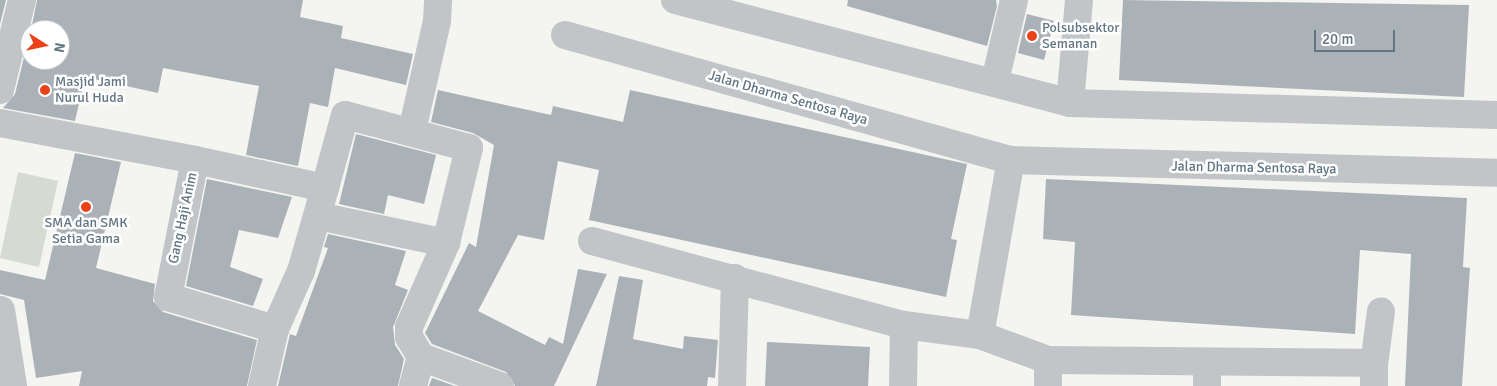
<!DOCTYPE html>
<style>
body{margin:0}
#map{position:relative;width:1497px;height:386px;overflow:hidden;background:#f4f4f0;font-family:Signika,sans-serif}
div>[style]{position:absolute}
.green>*{inset:0;background:#d5dbd1}
.building>*{inset:0;background:#aab2b8}
.minor>*{height:28px;margin:-14px;padding:0 14px;transform-origin:14px;border-radius:14px;background:#c1c5c8}
.dots>*{width:14px;height:14px;translate:-50% -50%;box-sizing:border-box;border:2px solid #fff;border-radius:50%}
span{translate:-50% -50%;white-space:nowrap;text-align:center;line-height:1.15;-webkit-text-stroke:5px #fff;paint-order:stroke}
.poi-label{font-size:14px;color:#617583}
.left{translate:0 -50%;text-align:left}
.street-label{font-size:14px;color:#617583}
.north{position:absolute;left:20px;top:20px;width:50px;height:50px;box-sizing:border-box;background:#fff;border:1px solid #c0c8cd;border-radius:50%;rotate:100deg;font-size:14px;font-weight:700;line-height:20px;text-align:center;color:#617583}
.north::after{content:'';display:block;margin:auto;width:18px;height:22px;background:#ec4118;clip-path:polygon(50% 0,100% 100%,50% 72%,0 100%)}
.scale{position:absolute;left:1314px;top:30px;width:81px;height:22px;box-sizing:border-box;border:2px solid #617583;border-top:0;padding-left:6px;font-size:15px;line-height:18px;white-space:nowrap;color:#617583;-webkit-text-stroke:4px #fff;paint-order:stroke}
</style>
<div id="map">
<div class="green">
<div style="clip-path:polygon(18px 172px,58px 181px,39px 267px,0 258px)"></div>
</div>
<div class="building">
<div style="clip-path:polygon(0 0,6px 0,0 24px)"></div>
<div style="clip-path:polygon(37px 0,303px 0,300px 17px,343px 26px,341px 38px,413px 54px,406px 85px,335px 68px,328px 107px,310px 103px,298px 166px,246px 155px,259px 86px,163px 68px,158px 93px,85px 77px,75px 121px,3px 108px,15px 94px,30px 33px,30px 60px,60px 60px,60px 30px,31px 30px)"></div>
<div style="clip-path:polygon(848px 0,996px 0,997px 6px,987px 46px,847px 6px)"></div>
<div style="clip-path:polygon(1123px 0,1469px 5px,1464px 97px,1119px 80px)"></div>
<div style="clip-path:polygon(1027px 14px,1054px 21px,1044px 60px,1018px 53px)"></div>
<div style="clip-path:polygon(438px 90px,551px 115px,553px 106px,623px 122px,630px 90px,967px 164px,951px 239px,957px 240px,946px 297px,589px 220px,599px 170px,558px 161px,544px 240px,518px 235px,478px 311px,545px 345px,549px 337px,563px 344px,578px 269px,607px 274px,554px 386px,515px 386px,506px 372px,432px 344px,425px 333px,469px 243px,476px 247px,494px 145px,473px 133px,431px 122px)"></div>
<div style="clip-path:polygon(356px 134px,436px 155px,424px 204px,388px 195px,384px 214px,339px 204px)"></div>
<div style="clip-path:polygon(75px 153px,121px 162px,96px 268px,155px 284px,153px 301px,163px 312px,257px 340px,247px 386px,79px 386px,82px 371px,36px 378px,24px 300px,0 294px,0 270px,45px 280px)"></div>
<div style="clip-path:polygon(207px 179px,292px 197px,278px 238px,239px 230px,230px 267px,263px 279px,253px 306px,186px 286px)"></div>
<div style="clip-path:polygon(1046px 179px,1467px 198px,1463px 267px,1470px 268px,1462px 386px,1405px 386px,1411px 254px,1360px 250px,1355px 334px,1071px 315px,1075px 242px,1043px 239px)"></div>
<div style="clip-path:polygon(328px 234px,406px 251px,395px 285px,408px 290px,393px 327px,395px 345px,404px 359px,398px 386px,278px 386px,290px 334px,296px 336px,328px 248px,324px 247px)"></div>
<div style="clip-path:polygon(619px 276px,643px 280px,633px 339px,683px 349px,684px 336px,718px 340px,715px 378px,708px 377px,707px 386px,596px 386px)"></div>
<div style="clip-path:polygon(767px 342px,870px 347px,868px 386px,765px 386px)"></div>
<div style="clip-path:polygon(432px 378px,455px 386px,429px 386px)"></div>
</div>
<div class="minor">
<div style="left:675px;top:0;width:408px;rotate:14.6deg"></div>
<div style="left:1070px;top:103px;width:427px;rotate:1.6deg"></div>
<div style="left:565px;top:35px;width:463px;rotate:15.7deg"></div>
<div style="left:1011px;top:160px;width:486px;rotate:1.5deg"></div>
<div style="left:995px;top:81px;width:83px;rotate:-76.8deg"></div>
<div style="left:0;top:90px;width:93px;rotate:-76.3deg"></div>
<div style="left:1070px;top:103px;width:103px;rotate:-85deg"></div>
<div style="left:0;top:123px;width:198px;rotate:10.7deg"></div>
<div style="left:412px;top:131px;width:113px;rotate:-77.2deg"></div>
<div style="left:437px;top:21px;width:21px;rotate:-87deg"></div>
<div style="left:318px;top:216px;width:131px;rotate:11.9deg"></div>
<div style="left:446px;top:243px;width:98px;rotate:-76.4deg"></div>
<div style="left:469px;top:148px;width:128px;rotate:-165.1deg"></div>
<div style="left:345px;top:115px;width:76px;rotate:105.3deg"></div>
<div style="left:592px;top:241px;width:323px;rotate:15.1deg"></div>
<div style="left:904px;top:325px;width:77px;rotate:7.5deg"></div>
<div style="left:980px;top:335px;width:178px;rotate:-80deg"></div>
<div style="left:1px;top:310px;width:77px;rotate:81deg"></div>
<div style="left:980px;top:335px;width:72px;rotate:20.2deg"></div>
<div style="left:1048px;top:360px;width:315px;rotate:0.5deg"></div>
<div style="left:1363px;top:363px;width:11px;rotate:10deg"></div>
<div style="left:1374px;top:365px;width:21px;rotate:90deg"></div>
<div style="left:421px;top:357px;width:23px;rotate:-121deg"></div>
<div style="left:409px;top:337px;width:10px;rotate:-90deg"></div>
<div style="left:409px;top:327px;width:92px;rotate:-66.2deg"></div>
<div style="left:421px;top:357px;width:84px;rotate:20.2deg"></div>
<div style="left:1374px;top:365px;width:54px;rotate:-82.6deg"></div>
<div style="left:262px;top:386px;width:58px;rotate:-77.2deg"></div>
<div style="left:275px;top:329px;width:64px;rotate:-65.9deg"></div>
<div style="left:301px;top:271px;width:86px;rotate:-73.9deg"></div>
<div style="left:325px;top:188px;width:133px;rotate:-167.8deg"></div>
<div style="left:195px;top:160px;width:140px;rotate:101.1deg"></div>
<div style="left:168px;top:297px;width:112px;rotate:16.7deg"></div>
<div style="left:413px;top:386px;width:30px;rotate:-75deg"></div>
<div style="left:732px;top:386px;width:108px;rotate:-88.4deg"></div>
<div style="left:903px;top:386px;width:61px;rotate:-89.1deg"></div>
<div style="left:1048px;top:386px;width:26px;rotate:-90deg"></div>
<div style="left:1207px;top:386px;width:24px;rotate:-90deg"></div>
</div>
<div class="dots">
<div style="left:1032px;top:36px;background:#ec4118"></div>
<div style="left:45px;top:90px;background:#ec4118"></div>
<div style="left:86px;top:207px;background:#ec4118"></div>
</div>
<div class="poi-label">
<span class="left" style="left:1042px;top:36px">Polsubsektor<br>Semanan</span>
<span class="left" style="left:55px;top:90px">Masjid Jami<br>Nurul Huda</span>
<span style="left:86px;top:231px">SMA dan SMK<br>Setia Gama</span>
</div>
<div class="street-label">
<span style="left:788px;top:98px;rotate:16deg">Jalan Dharma Sentosa Raya</span>
<span style="left:1254px;top:168px;rotate:1deg">Jalan Dharma Sentosa Raya</span>
<span style="left:183px;top:218px;rotate:-78deg">Gang Haji Anim</span>
</div>
<div class="north">N</div>
<div class="scale">20 m</div>
</div>
